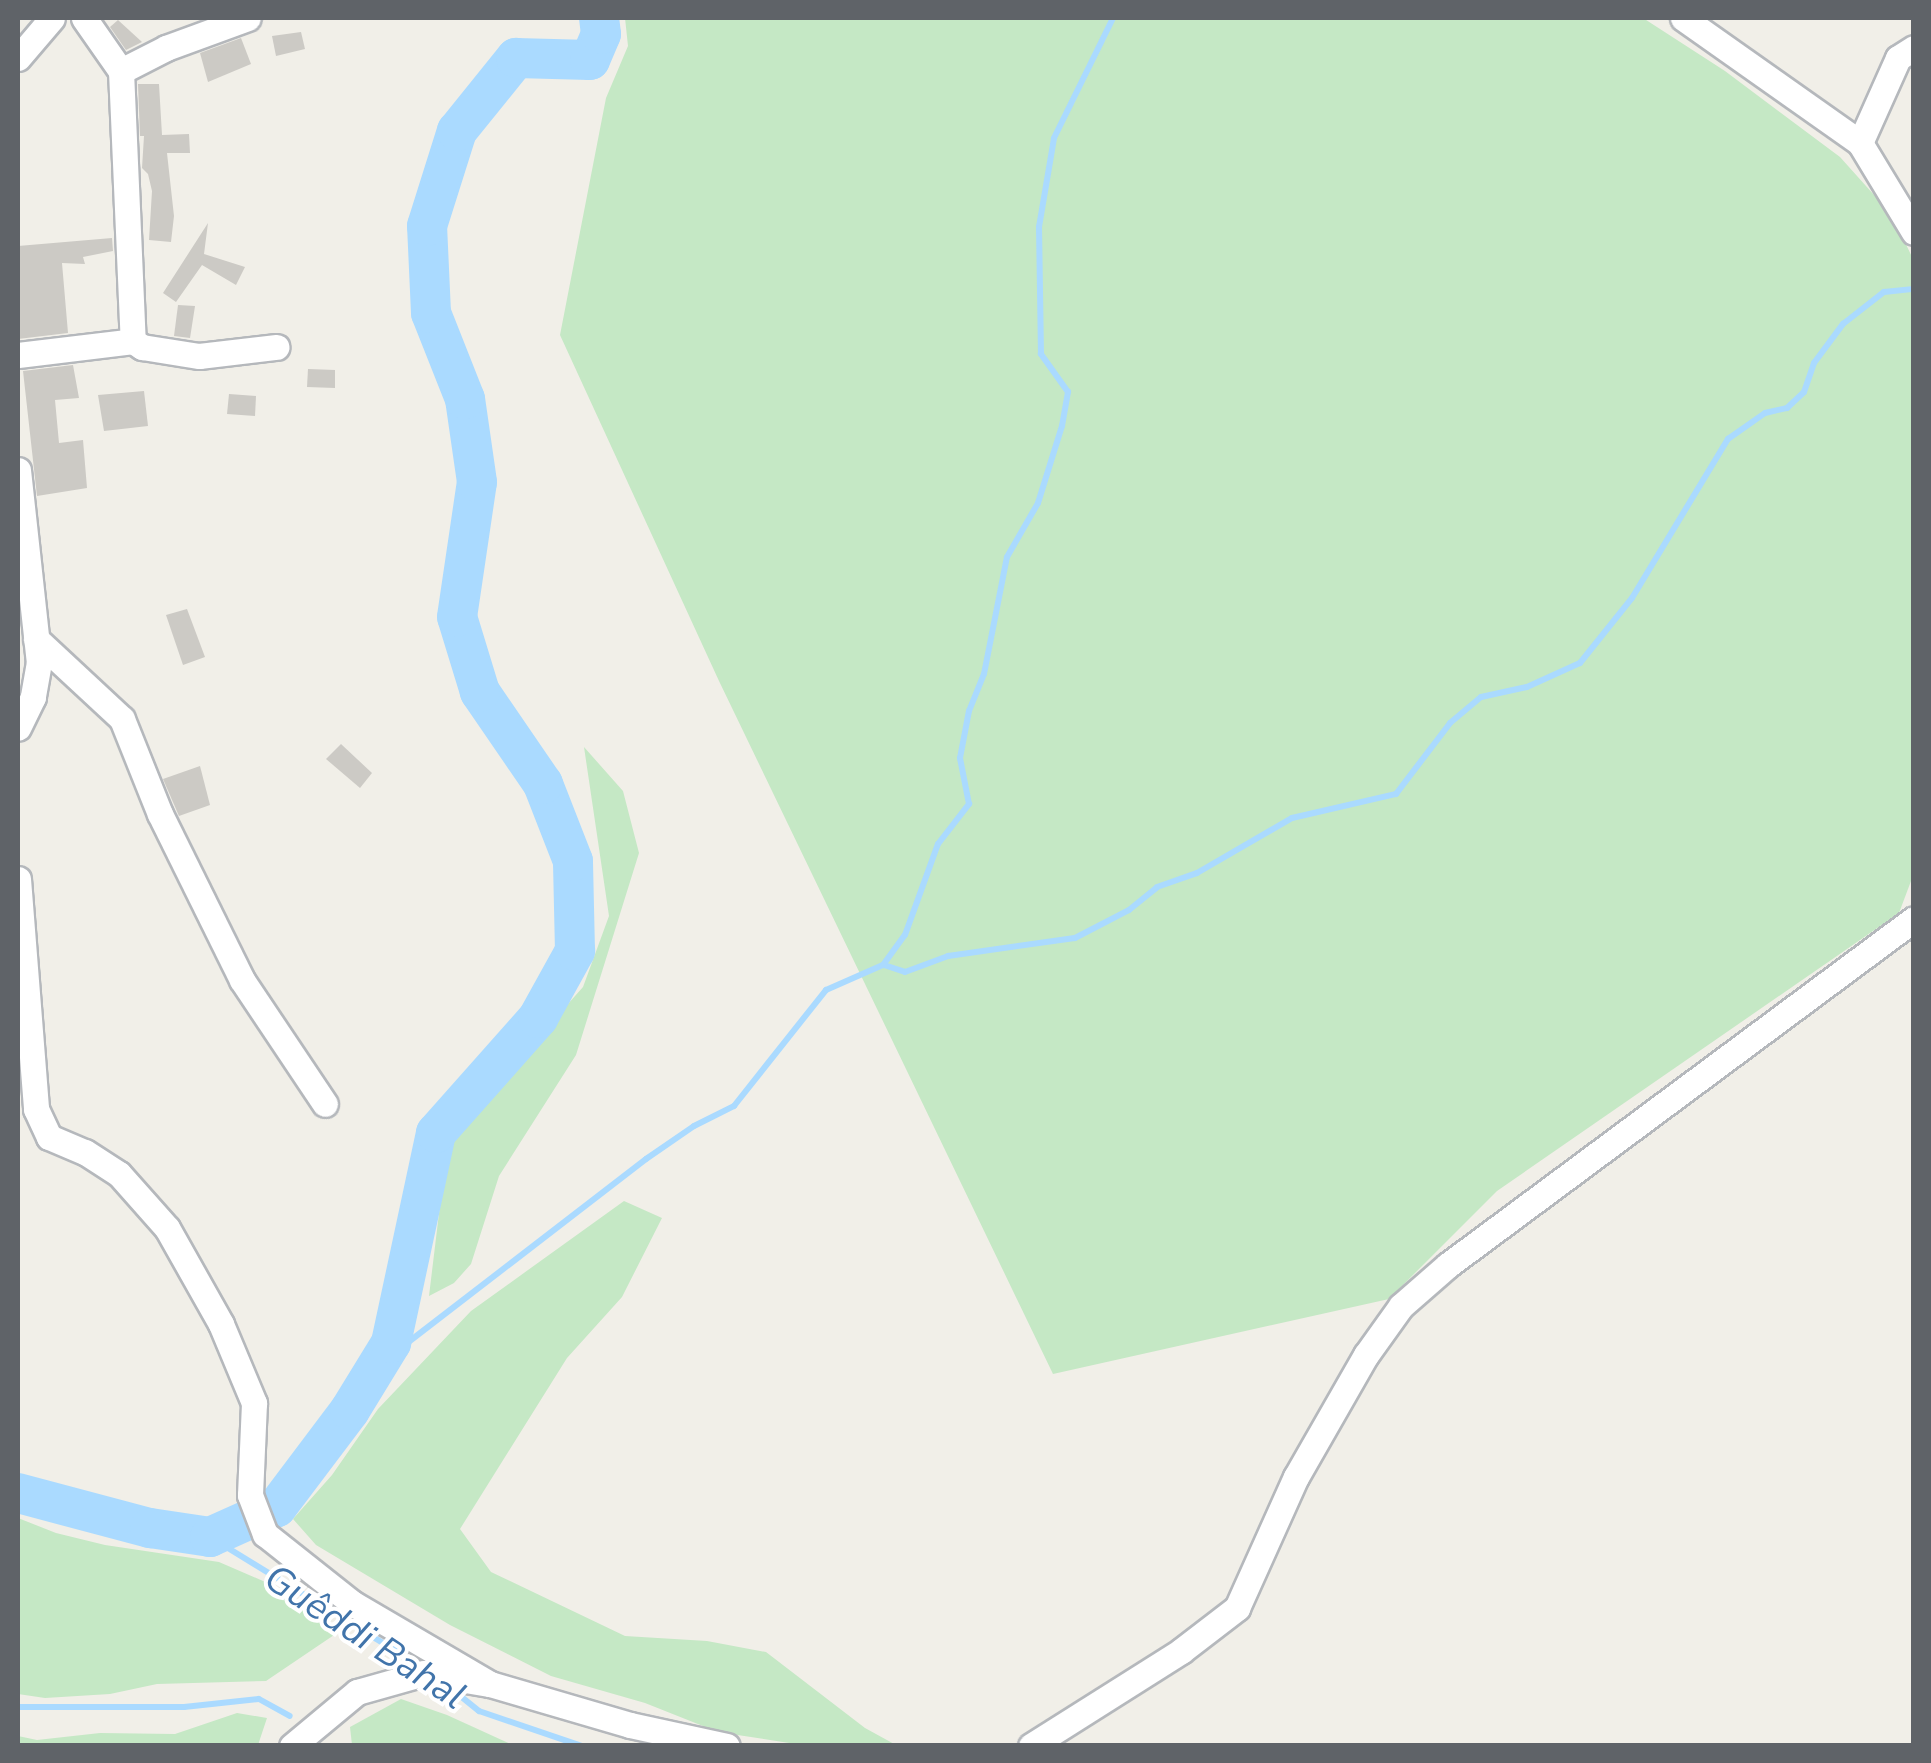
<!DOCTYPE html>
<meta charset="utf-8">
<style>
body{margin:0}
#map{position:relative;width:1931px;height:1763px;overflow:hidden;background:#f1efe8;font-family:"Nunito Sans",sans-serif}
div>[style]{position:absolute}
.green>*{inset:0;background:#c5e8c5}
.stream>*{height:6px;margin:-3px;padding:0 3px;transform-origin:3px;border-radius:3px;background:#aadaff}
.river>*{height:40px;margin:-20px;padding:0 20px;transform-origin:20px;border-radius:20px;background:#aadaff}
.building>*{inset:0;background:#cccac5}
.roads{filter:drop-shadow(2px 0 #b5b8bc) drop-shadow(-2px 0 #b5b8bc) drop-shadow(0 2px #b5b8bc) drop-shadow(0 -2px #b5b8bc)}
.minor>*{height:25px;margin:-12.5px;padding:0 12.5px;transform-origin:12.5px;border-radius:12.5px;background:#fff}
span{translate:-50% -50%;white-space:nowrap;text-align:center;line-height:1.15;-webkit-text-stroke:8px #fff;paint-order:stroke}
.water-label{font-size:38px;color:#4174aa;font-style:italic}
.frame{position:absolute;inset:0;border:20px solid #5f6368;pointer-events:none}
</style>
<div id="map">
<div class="green">
<div style="clip-path:polygon(625px 18px,1643px 18px,1725px 71px,1840px 157px,1892px 215px,1913px 259px,1914px 873px,1899px 913px,1497px 1191px,1389px 1299px,1053px 1374px,719px 681px,560px 335px,606px 98px,628px 46px)"></div>
<div style="clip-path:polygon(584px 747px,623px 791px,639px 853px,576px 1055px,499px 1176px,471px 1264px,454px 1283px,429px 1296px,448px 1139px,583px 987px,609px 916px)"></div>
<div style="clip-path:polygon(624px 1201px,662px 1218px,622px 1297px,567px 1358px,460px 1529px,491px 1572px,625px 1636px,707px 1641px,766px 1652px,865px 1728px,896px 1745px,802px 1745px,718px 1732px,645px 1703px,551px 1676px,450px 1625px,316px 1545px,293px 1519px,332px 1475px,378px 1409px,471px 1311px)"></div>
<div style="clip-path:polygon(18px 1518px,56px 1533px,105px 1545px,219px 1562px,263px 1581px,314px 1613px,337px 1633px,266px 1681px,157px 1684px,110px 1694px,45px 1698px,18px 1694px)"></div>
<div style="clip-path:polygon(401px 1699px,447px 1715px,513px 1745px,352px 1745px,350px 1727px)"></div>
<div style="clip-path:polygon(237px 1713px,267px 1718px,258px 1745px,18px 1745px,18px 1736px,37px 1740px,100px 1733px,175px 1734px)"></div>
</div>
<div class="stream">
<div style="left:884px;top:965px;width:22px;rotate:18deg"></div>
<div style="left:905px;top:972px;width:46px;rotate:-20.4deg"></div>
<div style="left:948px;top:956px;width:128px;rotate:-8.1deg"></div>
<div style="left:1075px;top:938px;width:61px;rotate:-27.4deg"></div>
<div style="left:1129px;top:910px;width:36px;rotate:-39deg"></div>
<div style="left:1157px;top:887px;width:42px;rotate:-19.3deg"></div>
<div style="left:1197px;top:873px;width:110px;rotate:-30.1deg"></div>
<div style="left:1292px;top:818px;width:107px;rotate:-13deg"></div>
<div style="left:1396px;top:794px;width:89px;rotate:-52.7deg"></div>
<div style="left:1450px;top:723px;width:40px;rotate:-40deg"></div>
<div style="left:1481px;top:697px;width:47px;rotate:-12.3deg"></div>
<div style="left:1527px;top:687px;width:58px;rotate:-24.4deg"></div>
<div style="left:1580px;top:663px;width:83px;rotate:-51.3deg"></div>
<div style="left:1632px;top:598px;width:186px;rotate:-58.9deg"></div>
<div style="left:1728px;top:439px;width:45px;rotate:-35.1deg"></div>
<div style="left:1765px;top:413px;width:23px;rotate:-13deg"></div>
<div style="left:1787px;top:408px;width:23px;rotate:-43deg"></div>
<div style="left:1804px;top:392px;width:31px;rotate:-71deg"></div>
<div style="left:1814px;top:363px;width:49px;rotate:-53.4deg"></div>
<div style="left:1843px;top:324px;width:52px;rotate:-38deg"></div>
<div style="left:1884px;top:292px;width:30px;rotate:-6deg"></div>
<div style="left:376px;top:1367px;width:341px;rotate:-37.6deg"></div>
<div style="left:646px;top:1159px;width:58px;rotate:-34.5deg"></div>
<div style="left:694px;top:1126px;width:45px;rotate:-26.6deg"></div>
<div style="left:734px;top:1106px;width:148px;rotate:-51.6deg"></div>
<div style="left:826px;top:990px;width:62px;rotate:-23.7deg"></div>
<div style="left:883px;top:965px;width:37px;rotate:-54deg"></div>
<div style="left:905px;top:935px;width:97px;rotate:-70.1deg"></div>
<div style="left:938px;top:844px;width:51px;rotate:-52.2deg"></div>
<div style="left:969px;top:804px;width:47px;rotate:-101.1deg"></div>
<div style="left:960px;top:758px;width:48px;rotate:-79.2deg"></div>
<div style="left:969px;top:711px;width:40px;rotate:-68deg"></div>
<div style="left:984px;top:674px;width:119px;rotate:-78.9deg"></div>
<div style="left:1007px;top:557px;width:62px;rotate:-60.1deg"></div>
<div style="left:1038px;top:503px;width:81px;rotate:-72.7deg"></div>
<div style="left:1062px;top:426px;width:35px;rotate:-80deg"></div>
<div style="left:1068px;top:392px;width:47px;rotate:-125.4deg"></div>
<div style="left:1041px;top:354px;width:127px;rotate:-90.9deg"></div>
<div style="left:1039px;top:227px;width:90px;rotate:-80.4deg"></div>
<div style="left:1054px;top:138px;width:134px;rotate:-63.8deg"></div>
<div style="left:210px;top:1537px;width:249px;rotate:31.5deg"></div>
<div style="left:448px;top:1686px;width:40px;rotate:39deg"></div>
<div style="left:479px;top:1711px;width:109px;rotate:18.8deg"></div>
<div style="left:18px;top:1707px;width:166px"></div>
<div style="left:184px;top:1707px;width:75px;rotate:-6.1deg"></div>
<div style="left:259px;top:1699px;width:35px;rotate:29deg"></div>
</div>
<div class="river">
<div style="left:18px;top:1493px;width:137px;rotate:14.9deg"></div>
<div style="left:150px;top:1528px;width:61px;rotate:8.5deg"></div>
<div style="left:210px;top:1537px;width:73px;rotate:-24.1deg"></div>
<div style="left:277px;top:1507px;width:121px;rotate:-53deg"></div>
<div style="left:350px;top:1410px;width:79px;rotate:-58.5deg"></div>
<div style="left:391px;top:1343px;width:215px;rotate:-77.9deg"></div>
<div style="left:436px;top:1133px;width:154px;rotate:-48.4deg"></div>
<div style="left:538px;top:1018px;width:77px;rotate:-61.1deg"></div>
<div style="left:575px;top:951px;width:90px;rotate:-91.3deg"></div>
<div style="left:573px;top:861px;width:83px;rotate:-111.3deg"></div>
<div style="left:543px;top:784px;width:112px;rotate:-124.4deg"></div>
<div style="left:480px;top:692px;width:78px;rotate:-107deg"></div>
<div style="left:457px;top:617px;width:136px;rotate:-81.6deg"></div>
<div style="left:477px;top:482px;width:84px;rotate:-98.2deg"></div>
<div style="left:465px;top:399px;width:92px;rotate:-111.6deg"></div>
<div style="left:431px;top:313px;width:87px;rotate:-92.6deg"></div>
<div style="left:427px;top:226px;width:100px;rotate:-72.5deg"></div>
<div style="left:457px;top:131px;width:94px;rotate:-51.1deg"></div>
<div style="left:516px;top:58px;width:74px;rotate:1.5deg"></div>
<div style="left:590px;top:60px;width:28px;rotate:-67deg"></div>
<div style="left:601px;top:34px;width:16px;rotate:-97deg"></div>
</div>
<div class="building">
<div style="clip-path:polygon(118px 20px,142px 42px,126px 50px,110px 27px)"></div>
<div style="clip-path:polygon(301px 32px,305px 49px,276px 56px,272px 36px)"></div>
<div style="clip-path:polygon(241px 38px,251px 64px,208px 82px,200px 53px)"></div>
<div style="clip-path:polygon(138px 84px,159px 84px,162px 135px,189px 134px,190px 153px,167px 153px,174px 216px,171px 242px,149px 240px,152px 191px,148px 174px,142px 168px,144px 136px,140px 136px)"></div>
<div style="clip-path:polygon(208px 223px,204px 254px,245px 267px,236px 285px,202px 265px,176px 302px,163px 293px)"></div>
<div style="clip-path:polygon(112px 238px,113px 251px,83px 257px,85px 264px,62px 263px,68px 333px,18px 339px,18px 246px)"></div>
<div style="clip-path:polygon(178px 305px,195px 306px,190px 338px,174px 336px)"></div>
<div style="clip-path:polygon(73px 365px,79px 398px,55px 400px,59px 443px,83px 440px,87px 488px,37px 496px,23px 371px)"></div>
<div style="clip-path:polygon(308px 369px,335px 370px,335px 388px,307px 387px)"></div>
<div style="clip-path:polygon(144px 391px,148px 426px,104px 431px,98px 395px)"></div>
<div style="clip-path:polygon(229px 394px,256px 396px,255px 416px,227px 414px)"></div>
<div style="clip-path:polygon(187px 609px,205px 657px,183px 665px,166px 615px)"></div>
<div style="clip-path:polygon(341px 744px,372px 773px,360px 788px,326px 759px)"></div>
<div style="clip-path:polygon(200px 766px,210px 805px,179px 816px,163px 779px)"></div>
</div>
<div class="roads">
<div class="minor">
<div style="left:84px;top:18px;width:65px;rotate:55.1deg"></div>
<div style="left:121px;top:71px;width:270px;rotate:87.5deg"></div>
<div style="left:133px;top:341px;width:11px;rotate:34deg"></div>
<div style="left:142px;top:347px;width:58px;rotate:9deg"></div>
<div style="left:199px;top:356px;width:78px;rotate:-6.7deg"></div>
<div style="left:1683px;top:18px;width:217px;rotate:35.2deg"></div>
<div style="left:1860px;top:143px;width:104px;rotate:58.8deg"></div>
<div style="left:18px;top:58px;width:52px;rotate:-49.6deg"></div>
<div style="left:121px;top:71px;width:51px;rotate:-27.1deg"></div>
<div style="left:166px;top:48px;width:87px;rotate:-20.1deg"></div>
<div style="left:1860px;top:143px;width:93px;rotate:-65.9deg"></div>
<div style="left:1898px;top:58px;width:19px;rotate:-32deg"></div>
<div style="left:18px;top:355px;width:116px;rotate:-6.9deg"></div>
<div style="left:18px;top:470px;width:193px;rotate:83.8deg"></div>
<div style="left:39px;top:662px;width:36px;rotate:100deg"></div>
<div style="left:33px;top:697px;width:34px;rotate:116deg"></div>
<div style="left:36px;top:639px;width:117px;rotate:42.9deg"></div>
<div style="left:122px;top:719px;width:102px;rotate:68.2deg"></div>
<div style="left:160px;top:814px;width:185px;rotate:63.7deg"></div>
<div style="left:242px;top:980px;width:149px;rotate:56.2deg"></div>
<div style="left:18px;top:879px;width:231px;rotate:85.5deg"></div>
<div style="left:36px;top:1109px;width:31px;rotate:65deg"></div>
<div style="left:49px;top:1137px;width:39px;rotate:23deg"></div>
<div style="left:85px;top:1152px;width:40px;rotate:32.9deg"></div>
<div style="left:119px;top:1174px;width:72px;rotate:48.4deg"></div>
<div style="left:167px;top:1228px;width:110px;rotate:60.6deg"></div>
<div style="left:221px;top:1324px;width:86px;rotate:67.3deg"></div>
<div style="left:254px;top:1403px;width:92px;rotate:92.5deg"></div>
<div style="left:250px;top:1495px;width:42px;rotate:69deg"></div>
<div style="left:265px;top:1534px;width:111px;rotate:38.4deg"></div>
<div style="left:352px;top:1603px;width:160px;rotate:30.4deg"></div>
<div style="left:292px;top:1746px;width:85px;rotate:-39.7deg"></div>
<div style="left:357px;top:1692px;width:70px;rotate:-15.8deg"></div>
<div style="left:424px;top:1673px;width:67px;rotate:9.5deg"></div>
<div style="left:490px;top:1684px;width:146px;rotate:16.3deg"></div>
<div style="left:630px;top:1725px;width:99px;rotate:12.2deg"></div>
<div style="left:1031px;top:1746px;width:178px;rotate:-32.3deg"></div>
<div style="left:1181px;top:1651px;width:71px;rotate:-37.5deg"></div>
<div style="left:1237px;top:1608px;width:144px;rotate:-65.8deg"></div>
<div style="left:1296px;top:1477px;width:141px;rotate:-60.2deg"></div>
<div style="left:1366px;top:1355px;width:60px;rotate:-54.5deg"></div>
<div style="left:1401px;top:1306px;width:62px;rotate:-41.1deg"></div>
<div style="left:1448px;top:1265px;width:580px;rotate:-36.59deg"></div>
</div>
</div>
<div class="water-label">
<span style="left:365px;top:1637px;rotate:33deg">Guêddi Bahal</span>
</div>
<div class="frame"></div>
</div>
